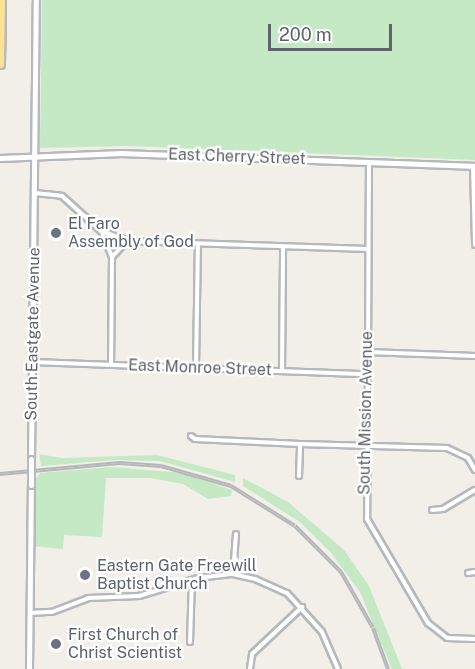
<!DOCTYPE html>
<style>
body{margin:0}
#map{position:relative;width:475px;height:669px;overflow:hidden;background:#f1efe8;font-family:"Public Sans",sans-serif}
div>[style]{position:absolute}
.green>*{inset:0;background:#c5e8c5}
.roads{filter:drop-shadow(2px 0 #b5b8bc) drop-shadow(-2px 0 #b5b8bc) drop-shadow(0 2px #b5b8bc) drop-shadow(0 -2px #b5b8bc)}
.street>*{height:4px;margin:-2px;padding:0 2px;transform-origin:2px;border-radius:2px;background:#fff}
.secondary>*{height:5px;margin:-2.5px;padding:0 2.5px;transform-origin:2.5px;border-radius:2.5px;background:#fff}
.highway>*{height:7px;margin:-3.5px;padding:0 3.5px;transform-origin:3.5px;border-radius:3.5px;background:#fde293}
.rail>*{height:4px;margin-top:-2px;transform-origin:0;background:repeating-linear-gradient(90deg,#fff 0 4.5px,#b6b7b8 0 9px);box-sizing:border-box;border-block:2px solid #b6b7b8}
.bridges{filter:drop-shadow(2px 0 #b6babf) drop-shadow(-2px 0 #b6babf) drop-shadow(0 2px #b6babf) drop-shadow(0 -2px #b6babf)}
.secondary-bridge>*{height:5px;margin:-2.5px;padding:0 2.5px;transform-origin:2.5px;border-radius:2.5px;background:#fff}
.dots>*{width:16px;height:16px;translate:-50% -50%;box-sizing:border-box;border:3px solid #fff;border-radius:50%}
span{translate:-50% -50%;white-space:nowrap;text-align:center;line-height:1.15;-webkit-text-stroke:4.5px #fff;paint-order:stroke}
.street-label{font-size:16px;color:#5f6368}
.worship-label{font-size:16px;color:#5b616d}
.left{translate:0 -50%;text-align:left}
.scale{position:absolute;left:268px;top:24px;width:124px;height:27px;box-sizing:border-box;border:3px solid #5f6368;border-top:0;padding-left:8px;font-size:18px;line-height:21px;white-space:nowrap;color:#5f6368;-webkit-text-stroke:4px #fff;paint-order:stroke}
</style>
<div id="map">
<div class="green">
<div style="clip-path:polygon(42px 0,475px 0,475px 160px,128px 146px,40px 148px)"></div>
<div style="clip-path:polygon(39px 454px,62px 458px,157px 455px,235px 475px,235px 482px,160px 461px,115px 460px,41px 466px)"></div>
<div style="clip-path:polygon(111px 467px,183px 473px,232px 490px,231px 496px,208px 499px,183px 484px,151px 478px,106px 478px,102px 537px,64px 535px,63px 549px,33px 546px,34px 482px,40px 473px)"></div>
<div style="clip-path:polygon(243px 478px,288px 502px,344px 550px,369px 586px,402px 669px,392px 669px,360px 592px,331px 553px,300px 522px,243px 486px)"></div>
</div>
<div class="roads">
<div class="street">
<div style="left:369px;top:162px;width:357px;rotate:90.3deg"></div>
<div style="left:367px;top:519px;width:121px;rotate:59.6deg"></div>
<div style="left:428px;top:623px;width:24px;rotate:38deg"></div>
<div style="left:447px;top:638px;width:28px;rotate:2deg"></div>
<div style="left:473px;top:166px;width:79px;rotate:88.5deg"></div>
<div style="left:35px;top:193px;width:27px;rotate:6deg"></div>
<div style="left:62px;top:196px;width:52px;rotate:41.9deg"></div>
<div style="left:101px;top:231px;width:29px;rotate:20deg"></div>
<div style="left:128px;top:241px;width:240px;rotate:1.9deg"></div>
<div style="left:102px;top:232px;width:27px;rotate:68deg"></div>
<div style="left:112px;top:257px;width:107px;rotate:90.5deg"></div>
<div style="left:112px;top:257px;width:22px;rotate:-47deg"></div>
<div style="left:368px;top:352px;width:107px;rotate:2.1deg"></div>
<div style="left:32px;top:362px;width:335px;rotate:2.1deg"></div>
<div style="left:196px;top:367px;width:123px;rotate:-89.1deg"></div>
<div style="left:282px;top:371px;width:124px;rotate:-89.5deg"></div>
<div style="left:191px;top:436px;width:5px;rotate:37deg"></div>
<div style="left:195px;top:439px;width:105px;rotate:2.7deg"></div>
<div style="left:300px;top:444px;width:147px;rotate:1.6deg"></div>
<div style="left:447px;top:448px;width:23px;rotate:25deg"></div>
<div style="left:468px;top:458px;width:14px;rotate:60deg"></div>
<div style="left:299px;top:476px;width:32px;rotate:-88deg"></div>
<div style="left:432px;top:510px;width:11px;rotate:-5deg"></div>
<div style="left:443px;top:509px;width:37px;rotate:-31deg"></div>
<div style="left:468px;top:573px;width:7px;rotate:-8deg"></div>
<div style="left:233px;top:574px;width:40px;rotate:-85.7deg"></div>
<div style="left:30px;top:613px;width:22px;rotate:-3deg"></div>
<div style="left:52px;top:612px;width:39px;rotate:-21deg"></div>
<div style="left:88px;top:598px;width:51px;rotate:-2.2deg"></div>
<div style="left:139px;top:596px;width:62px;rotate:-17deg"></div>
<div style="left:198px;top:578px;width:35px;rotate:-7deg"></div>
<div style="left:233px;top:574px;width:23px;rotate:13deg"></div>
<div style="left:255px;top:579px;width:35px;rotate:24deg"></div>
<div style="left:287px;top:593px;width:52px;rotate:48.1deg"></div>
<div style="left:322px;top:632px;width:40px;rotate:66.6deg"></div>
<div style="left:190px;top:642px;width:62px;rotate:-88.2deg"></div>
<div style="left:250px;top:669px;width:15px;rotate:-82deg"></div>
<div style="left:252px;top:654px;width:69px;rotate:-43.2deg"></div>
</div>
<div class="secondary">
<div style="left:0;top:158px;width:122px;rotate:-2.3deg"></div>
<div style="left:122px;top:153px;width:353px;rotate:2.1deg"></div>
<div style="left:31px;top:459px;width:459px;rotate:-89.4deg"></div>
<div style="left:29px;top:669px;width:184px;rotate:-89.4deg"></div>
</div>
<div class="highway">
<div style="left:0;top:64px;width:64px;rotate:-89.1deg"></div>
</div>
</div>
<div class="rail">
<div style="left:0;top:474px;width:120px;rotate:-5.3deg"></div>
<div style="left:119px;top:463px;width:42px;rotate:4.1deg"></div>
<div style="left:161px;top:466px;width:73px;rotate:15.9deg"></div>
<div style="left:231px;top:486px;width:75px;rotate:32deg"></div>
<div style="left:295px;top:526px;width:65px;rotate:45deg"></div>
<div style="left:341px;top:572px;width:64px;rotate:60.3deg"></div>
<div style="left:373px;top:628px;width:44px;rotate:69.9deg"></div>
</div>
<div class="bridges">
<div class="secondary-bridge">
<div style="left:31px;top:485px;width:26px;rotate:-90deg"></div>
</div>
</div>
<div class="dots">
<div style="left:56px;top:233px;background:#6b7280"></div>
<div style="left:85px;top:575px;background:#6b7280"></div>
<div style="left:56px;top:644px;background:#6b7280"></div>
</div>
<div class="street-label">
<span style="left:237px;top:157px;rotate:2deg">East Cherry Street</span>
<span style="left:33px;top:334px;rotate:-89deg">South Eastgate Avenue</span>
<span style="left:200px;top:368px;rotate:2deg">East Monroe Street</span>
<span style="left:366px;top:413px;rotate:-89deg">South Mission Avenue</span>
</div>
<div class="worship-label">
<span class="left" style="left:68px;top:233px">El Faro<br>Assembly of God</span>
<span class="left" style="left:97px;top:575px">Eastern Gate Freewill<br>Baptist Church</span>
<span class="left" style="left:68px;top:644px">First Church of<br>Christ Scientist</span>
</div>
<div class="scale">200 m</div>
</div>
